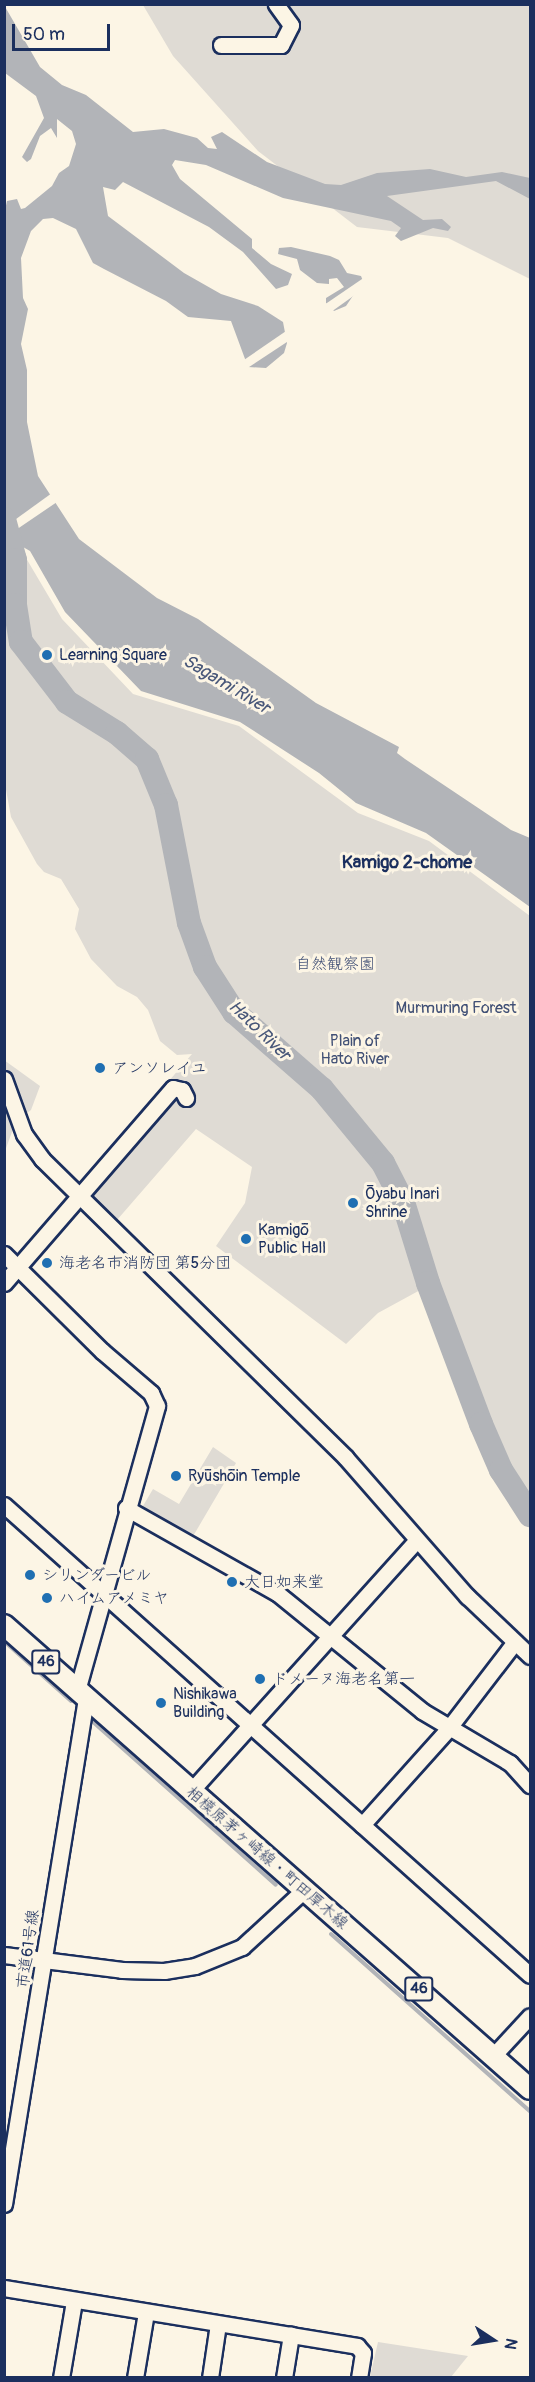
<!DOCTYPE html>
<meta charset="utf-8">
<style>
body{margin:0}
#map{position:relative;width:535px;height:2382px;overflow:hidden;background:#fcf5e5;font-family:Pangolin,"Klee One",sans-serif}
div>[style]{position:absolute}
.green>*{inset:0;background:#dfdbd4}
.water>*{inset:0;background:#b2b4b8}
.pier>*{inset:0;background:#fcf5e5}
.stream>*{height:4px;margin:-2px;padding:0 2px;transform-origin:2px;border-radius:2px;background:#b2b4b8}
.river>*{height:24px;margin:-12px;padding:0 12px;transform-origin:12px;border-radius:12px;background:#b2b4b8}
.roads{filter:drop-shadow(2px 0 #1b2f5e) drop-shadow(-2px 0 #1b2f5e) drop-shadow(0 2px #1b2f5e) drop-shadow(0 -2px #1b2f5e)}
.minor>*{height:15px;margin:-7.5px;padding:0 7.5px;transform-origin:7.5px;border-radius:7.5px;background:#fcf5e5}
.major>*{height:20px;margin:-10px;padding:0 10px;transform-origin:10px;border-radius:10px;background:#fcf5e5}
.dots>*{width:16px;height:16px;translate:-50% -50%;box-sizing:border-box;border:3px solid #fcf5e5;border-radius:50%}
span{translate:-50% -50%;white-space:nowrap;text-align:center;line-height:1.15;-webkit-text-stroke:6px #fcf5e5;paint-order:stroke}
.shield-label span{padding:2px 4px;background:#fcf5e5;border:2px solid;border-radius:4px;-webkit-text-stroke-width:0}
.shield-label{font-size:15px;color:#1b2f5e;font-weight:700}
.poi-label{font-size:16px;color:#1b2f5e}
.left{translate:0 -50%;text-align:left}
.park-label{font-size:16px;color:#425176}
.street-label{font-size:16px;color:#1b2f5e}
.water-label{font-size:18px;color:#485779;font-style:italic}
.neighbourhood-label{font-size:18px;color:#1b2f5e;font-weight:700}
.frame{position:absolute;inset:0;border:6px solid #1b2f5e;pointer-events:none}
.north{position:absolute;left:463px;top:2310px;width:60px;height:60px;-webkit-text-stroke:4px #fcf5e5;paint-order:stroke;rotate:102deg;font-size:16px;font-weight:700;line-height:24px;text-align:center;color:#1b2f5e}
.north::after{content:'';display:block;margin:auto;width:21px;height:27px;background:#1b2f5e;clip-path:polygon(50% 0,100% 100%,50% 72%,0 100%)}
.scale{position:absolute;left:12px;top:24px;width:98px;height:27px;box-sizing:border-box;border:3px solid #1b2f5e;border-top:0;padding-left:8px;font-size:18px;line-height:21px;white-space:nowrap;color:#1b2f5e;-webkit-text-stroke:4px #fcf5e5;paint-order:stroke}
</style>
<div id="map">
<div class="green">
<div style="clip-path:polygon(143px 5px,530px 5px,530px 279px,448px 238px,357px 227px,258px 151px,173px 56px)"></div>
<div style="clip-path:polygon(26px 558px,62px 619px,133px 694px,239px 726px,358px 813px,429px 841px,530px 916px,530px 1502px,506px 1462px,470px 1382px,433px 1283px,378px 1313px,346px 1344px,216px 1246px,245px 1203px,252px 1167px,196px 1129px,117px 1220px,79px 1186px,192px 1054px,177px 1055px,160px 1041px,148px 1010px,137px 997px,117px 986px,91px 959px,75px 929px,79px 909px,61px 879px,44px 872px,37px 864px,11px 817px,5px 784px,5px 572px)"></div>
<div style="clip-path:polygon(4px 1060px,40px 1086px,31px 1110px,16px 1121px,5px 1151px)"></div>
<div style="clip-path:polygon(213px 1447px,236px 1463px,192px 1538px,140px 1511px,153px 1489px,179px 1504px)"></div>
<div style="clip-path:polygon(378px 2342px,468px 2356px,451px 2377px,370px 2377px)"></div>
</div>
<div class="water">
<div style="clip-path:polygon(4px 5px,40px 67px,62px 85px,86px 95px,133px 132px,164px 129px,197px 138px,208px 148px,217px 149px,211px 137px,222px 132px,267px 162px,325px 184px,341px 185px,377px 173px,430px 169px,466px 177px,502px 172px,530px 178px,530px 199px,496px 181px,387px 196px,423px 220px,442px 219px,451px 227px,448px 231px,433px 228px,401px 241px,395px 236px,401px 228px,391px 221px,283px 198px,206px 165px,175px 160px,172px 165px,180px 179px,252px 239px,252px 248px,271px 264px,292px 274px,288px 285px,276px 289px,243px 252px,209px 227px,123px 182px,115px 190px,103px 187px,108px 216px,184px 273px,221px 294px,258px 306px,283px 322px,287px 343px,284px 353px,266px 368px,248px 367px,231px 321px,188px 317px,166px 301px,104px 269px,93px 263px,76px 229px,53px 218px,43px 219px,31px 231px,21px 258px,23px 298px,28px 309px,21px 344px,27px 370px,27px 422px,38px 476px,79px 539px,157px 598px,198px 619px,316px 703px,399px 747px,397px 753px,405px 759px,511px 830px,530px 838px,530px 907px,426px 833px,356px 803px,319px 773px,240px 722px,141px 691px,65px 612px,30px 551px,16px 543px,5px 528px,5px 210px,7px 201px,17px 199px,21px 209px,25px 208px,52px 186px,59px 173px,69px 166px,76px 144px,72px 131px,57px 119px,57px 138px,51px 128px,40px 136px,31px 159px,27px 162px,22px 157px,44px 118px,36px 96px,5px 73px)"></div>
<div style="clip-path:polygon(291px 247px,330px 256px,339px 260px,347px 273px,361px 276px,363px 281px,346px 306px,334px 311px,326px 303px,326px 298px,344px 287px,337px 278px,329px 279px,329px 284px,317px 283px,300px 270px,297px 259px,278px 254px,279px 248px)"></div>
</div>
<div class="pier">
<div style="clip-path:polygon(365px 277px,359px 292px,331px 312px,324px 305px)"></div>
<div style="clip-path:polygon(289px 329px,290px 340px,246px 369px,241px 362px)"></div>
<div style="clip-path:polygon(52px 493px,57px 502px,7px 536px,5px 527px)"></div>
</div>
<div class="stream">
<div style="left:4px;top:1641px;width:90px;rotate:41.8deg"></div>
<div style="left:92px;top:1721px;width:246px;rotate:41.7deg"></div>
<div style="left:331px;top:1934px;width:266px;rotate:41.7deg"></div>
</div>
<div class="river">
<div style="left:4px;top:519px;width:42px;rotate:75deg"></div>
<div style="left:15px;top:560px;width:45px;rotate:90deg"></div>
<div style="left:15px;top:605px;width:37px;rotate:81deg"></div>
<div style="left:21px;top:642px;width:76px;rotate:52.5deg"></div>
<div style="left:67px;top:702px;width:59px;rotate:31.8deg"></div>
<div style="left:117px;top:733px;width:40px;rotate:41deg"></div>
<div style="left:147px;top:759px;width:50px;rotate:67.6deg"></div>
<div style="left:166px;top:805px;width:120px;rotate:79deg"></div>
<div style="left:189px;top:923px;width:47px;rotate:70deg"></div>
<div style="left:205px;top:967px;width:54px;rotate:57.2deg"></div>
<div style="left:234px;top:1012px;width:117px;rotate:41.2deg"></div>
<div style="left:322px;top:1089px;width:96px;rotate:50.5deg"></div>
<div style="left:383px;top:1163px;width:44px;rotate:62.9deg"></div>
<div style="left:403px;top:1202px;width:85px;rotate:72.8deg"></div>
<div style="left:428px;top:1283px;width:151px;rotate:69.4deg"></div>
<div style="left:481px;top:1424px;width:50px;rotate:66.5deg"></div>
<div style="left:501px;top:1470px;width:54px;rotate:57.2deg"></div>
</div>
<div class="roads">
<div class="minor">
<div style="left:221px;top:45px;width:60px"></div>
<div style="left:281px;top:45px;width:22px;rotate:-63deg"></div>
<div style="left:291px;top:25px;width:26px;rotate:-126deg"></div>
<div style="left:4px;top:1079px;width:59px;rotate:70deg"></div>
<div style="left:24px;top:1134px;width:31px;rotate:54deg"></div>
<div style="left:42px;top:1159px;width:426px;rotate:44.5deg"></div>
<div style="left:346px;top:1458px;width:184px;rotate:48.8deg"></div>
<div style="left:467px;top:1596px;width:87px;rotate:43.6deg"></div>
<div style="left:4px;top:1254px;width:138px;rotate:44.7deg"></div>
<div style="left:102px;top:1351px;width:65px;rotate:40.6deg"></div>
<div style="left:151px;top:1393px;width:14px;rotate:65deg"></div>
<div style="left:157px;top:1406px;width:295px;rotate:105.7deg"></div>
<div style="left:4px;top:1283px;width:258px;rotate:-49.1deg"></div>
<div style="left:173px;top:1088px;width:9px;rotate:13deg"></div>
<div style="left:182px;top:1090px;width:9px;rotate:63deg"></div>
<div style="left:4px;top:1505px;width:705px;rotate:41.78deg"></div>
<div style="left:126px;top:1508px;width:173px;rotate:29.4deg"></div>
<div style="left:277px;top:1593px;width:187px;rotate:39.1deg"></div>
<div style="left:422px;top:1711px;width:102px;rotate:30.6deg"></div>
<div style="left:510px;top:1763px;width:30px;rotate:48deg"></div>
<div style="left:190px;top:1792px;width:339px;rotate:-48deg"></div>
<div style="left:362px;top:1825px;width:129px;rotate:-48.1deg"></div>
<div style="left:448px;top:1729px;width:108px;rotate:-52.5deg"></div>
<div style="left:4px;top:1955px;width:119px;rotate:7.2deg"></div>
<div style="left:122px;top:1970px;width:42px;rotate:1.4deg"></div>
<div style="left:164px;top:1971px;width:31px;rotate:-9deg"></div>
<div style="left:195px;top:1966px;width:51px;rotate:-22deg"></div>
<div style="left:242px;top:1947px;width:84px;rotate:-42.6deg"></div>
<div style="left:493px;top:2056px;width:54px;rotate:-47.2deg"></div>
<div style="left:4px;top:2204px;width:513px;rotate:-80.79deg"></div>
<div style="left:4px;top:2288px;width:358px;rotate:9.3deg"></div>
<div style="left:357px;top:2346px;width:9px;rotate:49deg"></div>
<div style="left:363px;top:2353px;width:25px;rotate:99deg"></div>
<div style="left:61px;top:2378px;width:78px;rotate:-80.4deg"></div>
<div style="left:135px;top:2378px;width:67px;rotate:-80.5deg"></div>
<div style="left:210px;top:2378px;width:55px;rotate:-81.6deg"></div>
<div style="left:284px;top:2378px;width:44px;rotate:-80.8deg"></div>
</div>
<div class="major">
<div style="left:4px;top:1625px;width:701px;rotate:41.42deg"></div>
</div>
</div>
<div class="dots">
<div style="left:47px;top:655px;background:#1f6fb2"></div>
<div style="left:100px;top:1068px;background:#1f6fb2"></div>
<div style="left:353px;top:1203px;background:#1f6fb2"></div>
<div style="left:246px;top:1239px;background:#1f6fb2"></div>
<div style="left:47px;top:1263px;background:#1f6fb2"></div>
<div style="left:176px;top:1476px;background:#1f6fb2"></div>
<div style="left:30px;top:1575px;background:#1f6fb2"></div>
<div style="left:232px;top:1582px;background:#1f6fb2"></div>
<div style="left:47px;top:1598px;background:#1f6fb2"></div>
<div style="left:260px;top:1679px;background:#1f6fb2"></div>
<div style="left:161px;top:1703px;background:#1f6fb2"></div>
</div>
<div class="shield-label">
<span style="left:46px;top:1662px">46</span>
<span style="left:419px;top:1989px">46</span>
</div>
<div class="poi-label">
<span class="left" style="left:59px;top:655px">Learning Square</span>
<span class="left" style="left:112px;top:1068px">アンソレイユ</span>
<span class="left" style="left:365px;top:1203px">Ōyabu Inari<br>Shrine</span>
<span class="left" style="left:258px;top:1239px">Kamigō<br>Public Hall</span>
<span class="left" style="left:59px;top:1263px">海老名市消防団 第5分団</span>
<span class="left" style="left:188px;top:1476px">Ryūshōin Temple</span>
<span class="left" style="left:42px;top:1575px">シリンダービル</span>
<span class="left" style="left:244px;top:1582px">大日如来堂</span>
<span class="left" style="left:59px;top:1598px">ハイムアメミヤ</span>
<span class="left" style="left:272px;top:1679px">ドメーヌ海老名第一</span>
<span class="left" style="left:173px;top:1703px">Nishikawa<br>Building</span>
</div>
<div class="park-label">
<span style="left:335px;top:964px">自然観察園</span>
<span style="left:456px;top:1008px">Murmuring Forest</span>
<span style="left:355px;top:1050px">Plain of<br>Hato River</span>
</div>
<div class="street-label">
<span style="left:267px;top:1858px;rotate:41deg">相模原茅ヶ崎線・町田厚木線</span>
<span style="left:28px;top:1949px;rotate:-82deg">市道61号線</span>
</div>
<div class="water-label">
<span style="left:226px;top:685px;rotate:31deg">Sagami River</span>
<span style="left:259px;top:1031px;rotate:44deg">Hato River</span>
</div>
<div class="neighbourhood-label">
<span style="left:407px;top:863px">Kamigo 2-chome</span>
</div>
<div class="frame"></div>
<div class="north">N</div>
<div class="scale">50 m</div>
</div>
